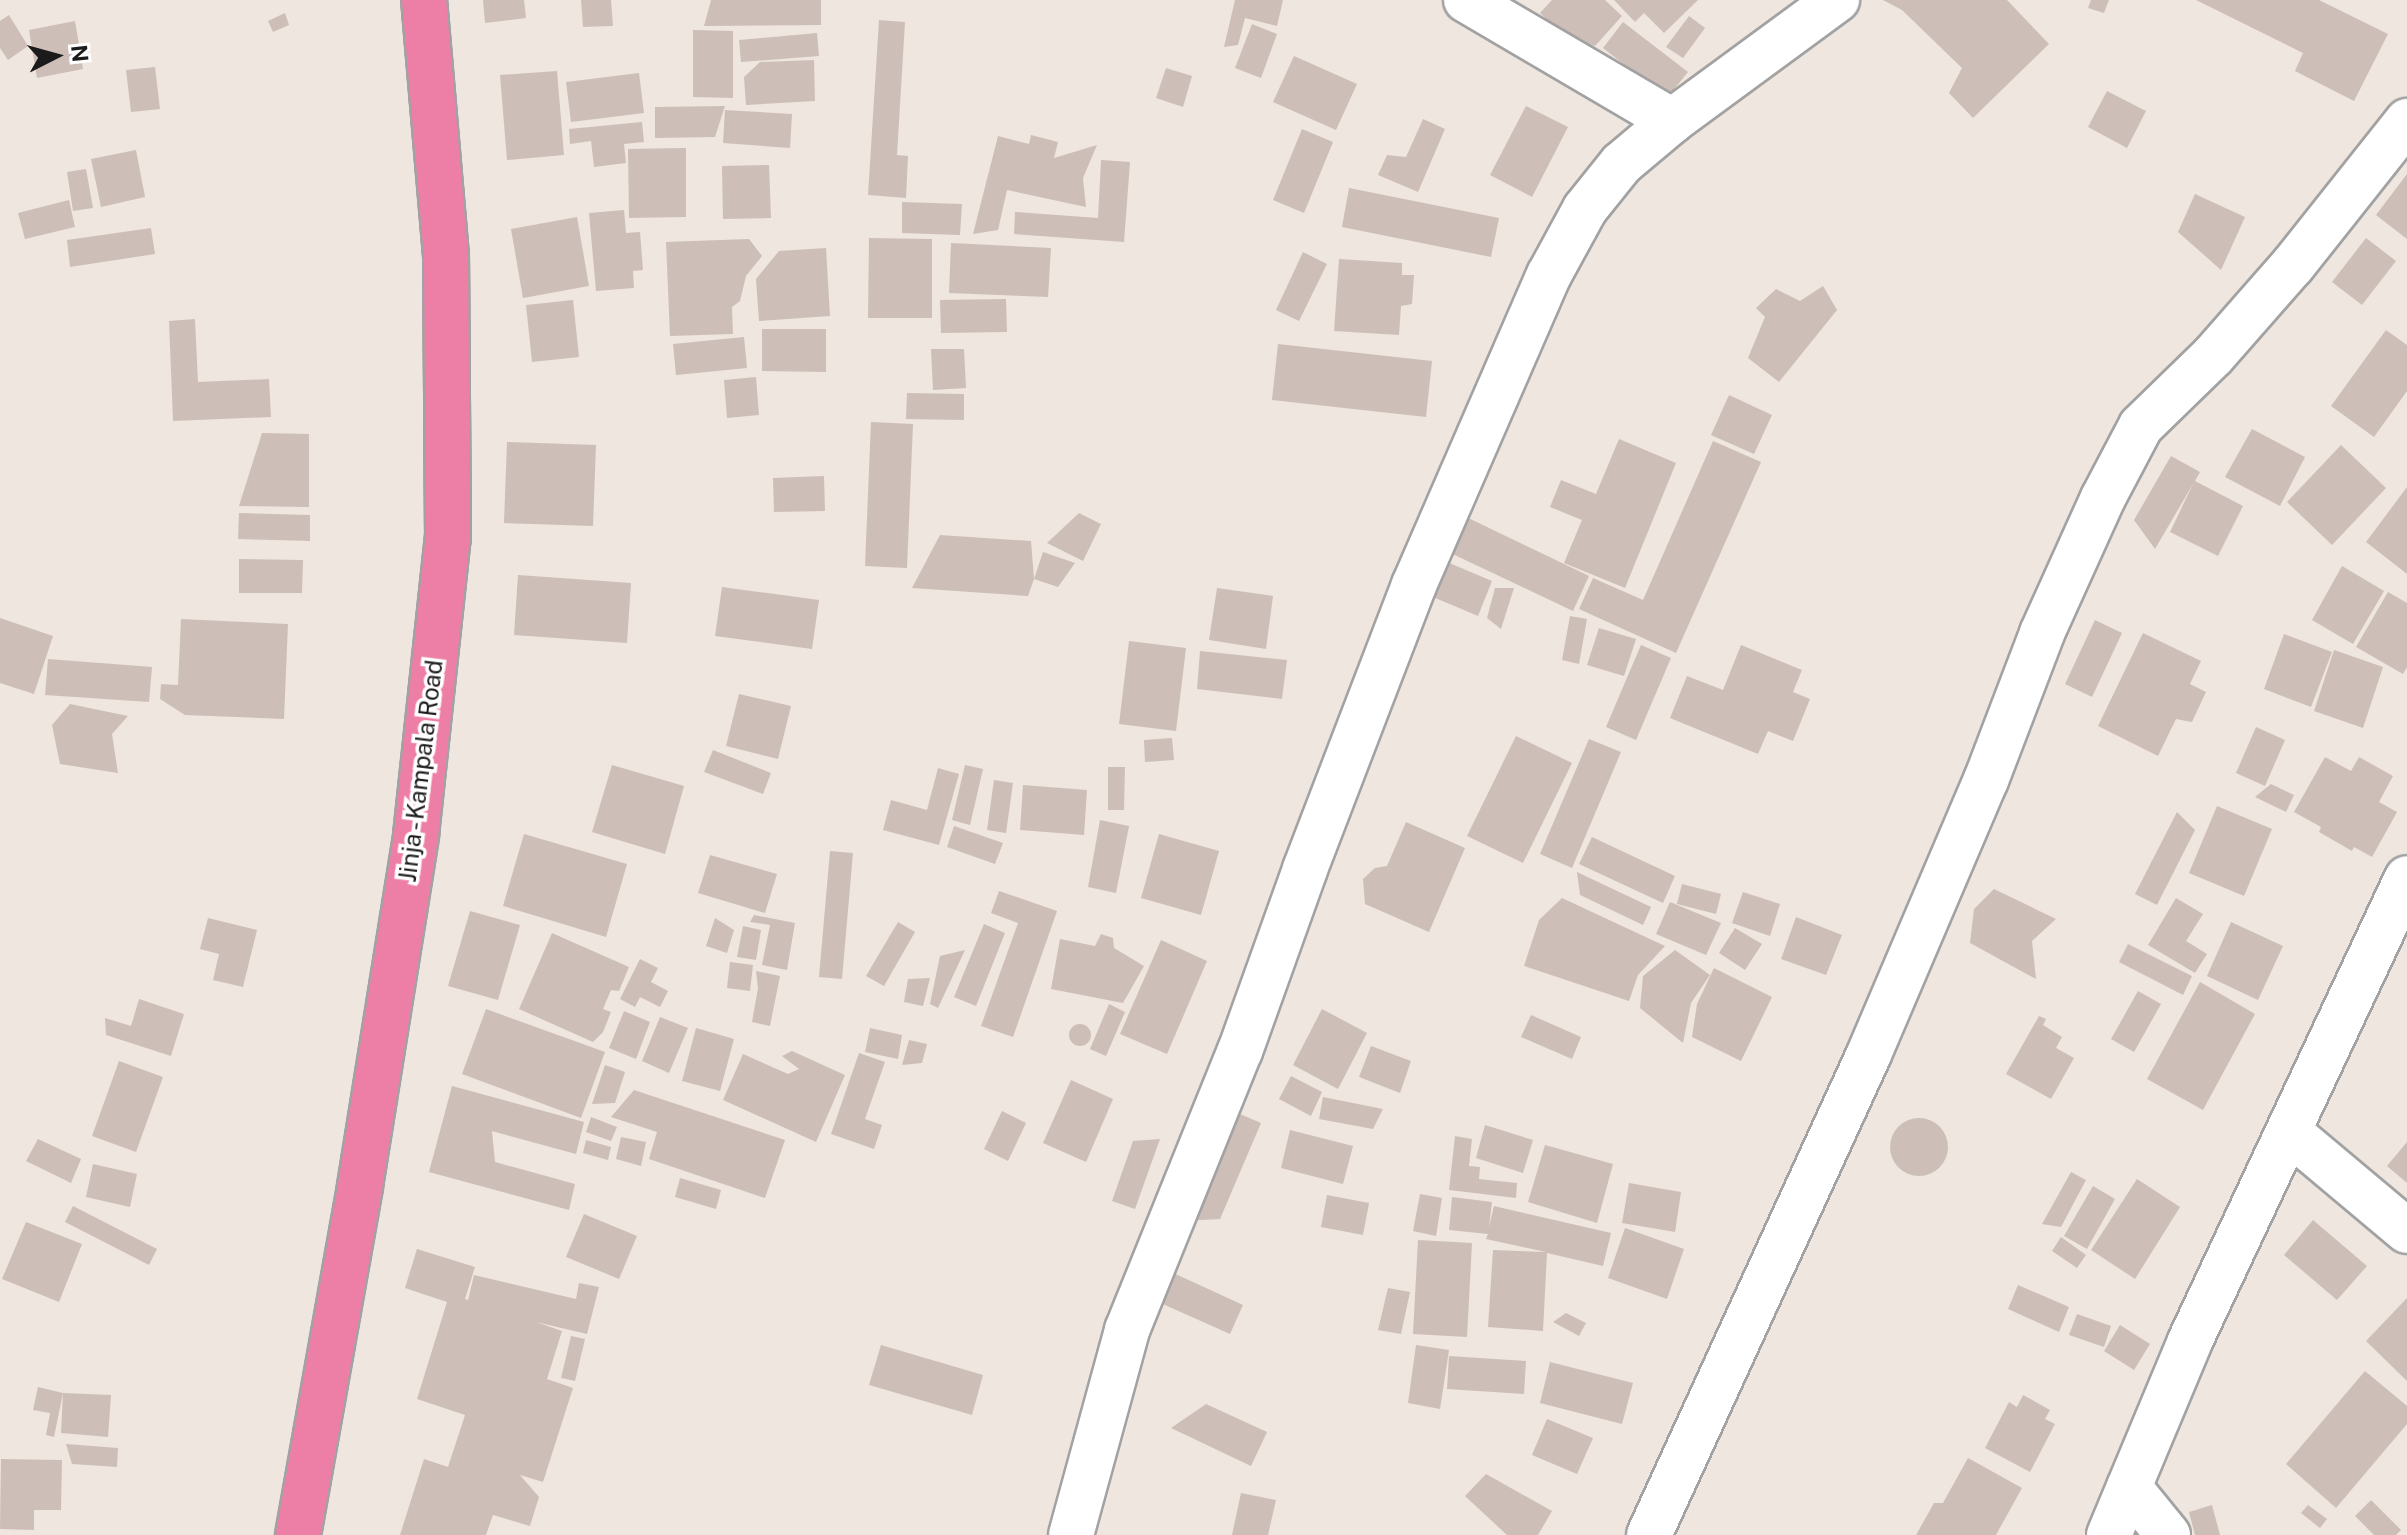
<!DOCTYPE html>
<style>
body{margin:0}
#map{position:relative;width:2407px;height:1535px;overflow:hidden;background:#eee6df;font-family:"Public Sans",sans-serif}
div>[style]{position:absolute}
.building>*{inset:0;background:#cebeb8}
.round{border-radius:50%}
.roads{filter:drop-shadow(2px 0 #a2a2a2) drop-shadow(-2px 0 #a2a2a2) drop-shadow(0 2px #a2a2a2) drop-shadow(0 -2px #a2a2a2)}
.minor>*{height:44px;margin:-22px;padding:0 22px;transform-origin:22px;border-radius:22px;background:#fff}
.highway>*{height:44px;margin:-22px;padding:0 22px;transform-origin:22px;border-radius:22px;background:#ed7fa6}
span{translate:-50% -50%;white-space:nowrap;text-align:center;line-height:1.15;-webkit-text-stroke:7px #fff;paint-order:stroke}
.street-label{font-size:24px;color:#1b1b1b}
.north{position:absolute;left:16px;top:16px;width:80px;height:80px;-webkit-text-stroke:6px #fff;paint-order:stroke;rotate:84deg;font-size:22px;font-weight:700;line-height:32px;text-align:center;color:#1b1b1b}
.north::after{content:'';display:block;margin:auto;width:28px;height:36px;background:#1b1b1b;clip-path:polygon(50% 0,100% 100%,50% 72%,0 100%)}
</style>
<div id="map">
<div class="building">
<div style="clip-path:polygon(483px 0,524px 0,526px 18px,485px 23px)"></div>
<div style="clip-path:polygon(581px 0,611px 0,613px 26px,583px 27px)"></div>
<div style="clip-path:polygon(711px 0,821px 0,821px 25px,704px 26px)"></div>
<div style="clip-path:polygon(1235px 0,1283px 0,1277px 26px,1245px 18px,1238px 45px,1224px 47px)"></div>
<div style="clip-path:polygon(1552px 0,1605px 0,1622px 16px,1595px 46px,1585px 43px,1579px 49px,1540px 13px)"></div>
<div style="clip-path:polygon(1614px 0,1698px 0,1664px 33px,1644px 13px,1635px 22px)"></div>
<div style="clip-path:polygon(1883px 0,2007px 0,2049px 44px,1973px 118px,1949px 93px,1962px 68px,1902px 10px)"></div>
<div style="clip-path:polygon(2091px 0,2109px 0,2104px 13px,2088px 8px)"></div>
<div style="clip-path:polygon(2196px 0,2319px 0,2388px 34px,2354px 101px,2295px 71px,2303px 53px)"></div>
<div style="clip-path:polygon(285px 13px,289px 25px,273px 32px,268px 21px)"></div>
<div style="clip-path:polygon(9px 15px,28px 46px,8px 60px,0 48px,0 21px)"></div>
<div style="clip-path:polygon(1689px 16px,1705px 28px,1683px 58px,1666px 47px)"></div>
<div style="clip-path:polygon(879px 20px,905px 22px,897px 155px,908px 156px,906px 198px,868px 195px)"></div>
<div style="clip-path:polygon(75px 21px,83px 69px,37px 78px,29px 30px)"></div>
<div style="clip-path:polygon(1623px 22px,1688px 72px,1667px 98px,1603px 48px)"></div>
<div style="clip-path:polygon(1252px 24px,1277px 34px,1261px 78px,1235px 68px)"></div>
<div style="clip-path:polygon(693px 30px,733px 31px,733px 98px,693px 97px)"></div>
<div style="clip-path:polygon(817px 33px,819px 56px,741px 62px,739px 40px)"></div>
<div style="clip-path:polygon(1294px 56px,1357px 84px,1336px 130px,1273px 102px)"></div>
<div style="clip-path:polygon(814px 60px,815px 101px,746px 105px,744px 77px,760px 62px)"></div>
<div style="clip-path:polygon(155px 67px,160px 109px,131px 112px,126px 70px)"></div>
<div style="clip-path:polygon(1166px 68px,1192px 76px,1183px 107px,1156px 98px)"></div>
<div style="clip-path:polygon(557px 71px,564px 155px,507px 160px,500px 75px)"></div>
<div style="clip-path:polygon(639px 73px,644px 113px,571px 122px,566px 82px)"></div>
<div style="clip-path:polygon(2107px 91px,2146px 111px,2127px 148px,2088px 127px)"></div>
<div style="clip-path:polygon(725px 106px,715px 137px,655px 138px,655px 107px)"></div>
<div style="clip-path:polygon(1526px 106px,1568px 127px,1532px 197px,1490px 175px)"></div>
<div style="clip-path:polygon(725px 110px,792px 114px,790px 148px,723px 143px)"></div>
<div style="clip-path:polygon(1423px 119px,1445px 129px,1418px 192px,1378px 175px,1387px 155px,1406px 157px)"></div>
<div style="clip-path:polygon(642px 122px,644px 142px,624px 144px,626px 163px,594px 167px,591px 141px,570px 144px,569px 129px)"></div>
<div style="clip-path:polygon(1302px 129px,1333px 142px,1304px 213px,1273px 200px)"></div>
<div style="clip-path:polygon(1031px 135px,1058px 142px,1054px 158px,1097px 145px,1083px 178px,1086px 207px,1007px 190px,998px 230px,973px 234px,998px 136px,1029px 144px)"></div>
<div style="clip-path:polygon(686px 148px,686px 217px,629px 218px,628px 149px)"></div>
<div style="clip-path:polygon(136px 150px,145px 197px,101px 207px,91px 159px)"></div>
<div style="clip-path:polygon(1101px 160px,1130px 162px,1124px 242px,1014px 234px,1015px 212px,1098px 218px)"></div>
<div style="clip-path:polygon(769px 165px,771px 218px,723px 219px,722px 166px)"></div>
<div style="clip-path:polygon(86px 169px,93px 208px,73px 211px,67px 172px)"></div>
<div style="clip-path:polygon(2407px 174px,2407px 239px,2376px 215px)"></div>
<div style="clip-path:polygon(1349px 188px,1499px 218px,1491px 257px,1342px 227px)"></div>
<div style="clip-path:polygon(2195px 194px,2245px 217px,2221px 270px,2178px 232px)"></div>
<div style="clip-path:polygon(69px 200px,75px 227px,25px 239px,18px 213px)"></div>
<div style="clip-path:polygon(902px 202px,962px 204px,960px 235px,902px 233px)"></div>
<div style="clip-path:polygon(624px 210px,626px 233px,640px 232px,643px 270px,633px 271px,634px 288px,596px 291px,589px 213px)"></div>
<div style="clip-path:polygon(577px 217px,589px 286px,523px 298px,511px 229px)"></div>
<div style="clip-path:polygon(151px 228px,155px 254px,70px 267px,67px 240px)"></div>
<div style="clip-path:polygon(869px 238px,932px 239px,932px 318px,868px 318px)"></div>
<div style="clip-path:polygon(2366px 238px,2396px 261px,2362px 305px,2332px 282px)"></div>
<div style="clip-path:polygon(749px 239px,762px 256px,746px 276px,740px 301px,732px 307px,733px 334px,670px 336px,666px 242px)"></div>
<div style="clip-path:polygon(951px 243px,1051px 248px,1048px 297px,949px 293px)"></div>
<div style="clip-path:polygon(826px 248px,830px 316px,759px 321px,756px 279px,779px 251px)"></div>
<div style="clip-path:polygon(1303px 252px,1327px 264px,1299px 321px,1276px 310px)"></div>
<div style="clip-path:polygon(1339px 259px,1402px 263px,1402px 275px,1414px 275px,1412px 304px,1401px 306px,1399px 335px,1334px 331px)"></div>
<div style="clip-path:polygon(1823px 286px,1837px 310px,1779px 382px,1748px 358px,1765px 317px,1756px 308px,1776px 289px,1800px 301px)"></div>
<div style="clip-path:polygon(1006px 299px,1007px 332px,941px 333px,940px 300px)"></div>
<div style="clip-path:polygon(573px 300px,579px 357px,532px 362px,526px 305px)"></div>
<div style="clip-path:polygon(195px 319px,198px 382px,269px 379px,271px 417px,173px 421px,169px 321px)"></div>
<div style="clip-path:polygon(762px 329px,826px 329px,826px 372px,762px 371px)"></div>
<div style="clip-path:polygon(2386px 330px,2407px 345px,2407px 391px,2374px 437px,2331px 406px)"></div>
<div style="clip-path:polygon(744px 337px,747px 368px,676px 375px,673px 344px)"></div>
<div style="clip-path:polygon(1278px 344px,1432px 361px,1426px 417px,1272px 400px)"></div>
<div style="clip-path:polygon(931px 349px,964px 349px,966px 388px,933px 390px)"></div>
<div style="clip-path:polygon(756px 377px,759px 415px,727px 418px,724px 380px)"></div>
<div style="clip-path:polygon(907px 393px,964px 394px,964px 420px,906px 419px)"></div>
<div style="clip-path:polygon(1729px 395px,1772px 415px,1754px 454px,1711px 435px)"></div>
<div style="clip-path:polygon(871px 422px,913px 424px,907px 568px,865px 566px)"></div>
<div style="clip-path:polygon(2252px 429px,2305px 457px,2280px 506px,2225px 477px)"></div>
<div style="clip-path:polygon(262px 433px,309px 434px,309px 507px,239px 506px)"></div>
<div style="clip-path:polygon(1619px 439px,1676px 463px,1625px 588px,1564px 563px,1582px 520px,1550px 507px,1561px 480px,1596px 494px)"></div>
<div style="clip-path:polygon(1713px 441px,1761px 462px,1676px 653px,1579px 609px,1593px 578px,1643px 600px)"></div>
<div style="clip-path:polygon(507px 442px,596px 445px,593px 526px,504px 523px)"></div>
<div style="clip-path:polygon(2341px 445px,2386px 488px,2332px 545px,2287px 502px)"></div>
<div style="clip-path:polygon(2171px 456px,2200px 472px,2195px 481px,2243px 506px,2218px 556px,2170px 532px,2193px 484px,2155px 549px,2134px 520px)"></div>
<div style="clip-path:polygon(824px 476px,825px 511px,774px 512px,773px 478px)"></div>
<div style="clip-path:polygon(2407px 487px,2407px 574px,2366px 542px)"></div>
<div style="clip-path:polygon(239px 513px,310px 515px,310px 541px,238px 539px)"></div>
<div style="clip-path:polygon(1079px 513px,1101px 524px,1083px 561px,1047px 543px)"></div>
<div style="clip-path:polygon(1460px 514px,1589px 576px,1573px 611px,1444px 550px)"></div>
<div style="clip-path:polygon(940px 535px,1031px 541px,1034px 579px,1028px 596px,912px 588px)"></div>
<div style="clip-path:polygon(1043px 552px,1075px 563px,1058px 587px,1034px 579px)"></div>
<div style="clip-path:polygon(239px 559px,303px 560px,302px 593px,239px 593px)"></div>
<div style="clip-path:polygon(1447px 562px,1492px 581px,1478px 616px,1433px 597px)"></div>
<div style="clip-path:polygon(2342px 566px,2384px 591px,2353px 644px,2312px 620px)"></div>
<div style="clip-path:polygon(518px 575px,631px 583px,627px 643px,514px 635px)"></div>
<div style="clip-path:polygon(722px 587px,819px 600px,812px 649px,715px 636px)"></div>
<div style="clip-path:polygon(1217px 588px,1273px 596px,1266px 649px,1209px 640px)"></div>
<div style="clip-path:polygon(1495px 588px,1514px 588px,1501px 629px,1487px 618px)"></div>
<div style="clip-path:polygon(2388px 592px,2407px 603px,2407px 667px,2403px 674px,2356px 647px)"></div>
<div style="clip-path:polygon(1570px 616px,1587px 619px,1579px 664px,1562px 660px)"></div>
<div style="clip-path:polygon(0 618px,53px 636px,34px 694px,0 683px)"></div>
<div style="clip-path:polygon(181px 619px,288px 624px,284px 719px,185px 715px,160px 699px,161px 684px,178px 685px)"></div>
<div style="clip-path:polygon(2095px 620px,2122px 633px,2092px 697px,2065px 684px)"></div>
<div style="clip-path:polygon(1599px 628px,1636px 639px,1624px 676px,1587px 665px)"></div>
<div style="clip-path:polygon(2143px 633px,2201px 661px,2190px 684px,2206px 692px,2192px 722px,2176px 719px,2158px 756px,2098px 726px)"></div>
<div style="clip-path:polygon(2284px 634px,2332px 652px,2311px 707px,2264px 689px)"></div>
<div style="clip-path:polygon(1129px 641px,1186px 648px,1176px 731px,1119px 724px)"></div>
<div style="clip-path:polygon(1641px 645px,1671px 658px,1636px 740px,1606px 727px)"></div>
<div style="clip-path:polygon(1741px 645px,1802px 670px,1793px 692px,1810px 699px,1793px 741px,1768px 731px,1758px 754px,1670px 718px,1687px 676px,1723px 690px)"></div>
<div style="clip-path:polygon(2334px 650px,2383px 667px,2363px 728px,2314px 711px)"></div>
<div style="clip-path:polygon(1200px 651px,1287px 660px,1282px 699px,1197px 689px)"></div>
<div style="clip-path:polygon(48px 659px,152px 667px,149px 702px,45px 695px)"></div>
<div style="clip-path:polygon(739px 694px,791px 706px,778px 759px,726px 746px)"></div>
<div style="clip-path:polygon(70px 704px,128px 716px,112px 734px,118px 773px,60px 764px,52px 725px)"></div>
<div style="clip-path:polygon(2256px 727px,2285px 740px,2265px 786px,2236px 773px)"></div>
<div style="clip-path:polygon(1516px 736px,1572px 763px,1523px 863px,1467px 836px)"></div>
<div style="clip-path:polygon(1172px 738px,1174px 760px,1145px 762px,1144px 740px)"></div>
<div style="clip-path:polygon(1589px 739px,1621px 752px,1572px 868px,1540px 854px)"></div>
<div style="clip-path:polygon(713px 750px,771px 773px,763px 794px,704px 772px)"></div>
<div style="clip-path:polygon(2325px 757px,2351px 771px,2359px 757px,2393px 776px,2379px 802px,2397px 812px,2372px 857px,2354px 847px,2352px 851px,2319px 832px,2321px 827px,2294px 812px)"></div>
<div style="clip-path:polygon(612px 765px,684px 786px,665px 854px,592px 832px)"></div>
<div style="clip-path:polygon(965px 765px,983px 769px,970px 825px,952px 820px)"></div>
<div style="clip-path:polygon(1108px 767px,1125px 767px,1124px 810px,1108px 810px)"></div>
<div style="clip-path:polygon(938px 768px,959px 774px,939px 845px,883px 830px,891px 800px,927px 810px)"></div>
<div style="clip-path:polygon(994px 780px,1013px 783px,1006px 833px,987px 830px)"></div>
<div style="clip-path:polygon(2271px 784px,2294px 795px,2286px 812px,2255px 797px)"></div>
<div style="clip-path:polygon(1023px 785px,1087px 790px,1084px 835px,1020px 830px)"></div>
<div style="clip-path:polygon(2217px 806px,2272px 829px,2244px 896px,2189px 873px)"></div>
<div style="clip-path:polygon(2177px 812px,2195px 830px,2157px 905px,2135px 894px)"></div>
<div style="clip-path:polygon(1100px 820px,1129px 826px,1116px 893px,1088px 887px)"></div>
<div style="clip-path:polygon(1406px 822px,1465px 848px,1429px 932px,1365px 904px,1363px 879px,1375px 868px,1387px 866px)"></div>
<div style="clip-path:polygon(954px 826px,1003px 843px,995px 864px,947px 847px)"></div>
<div style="clip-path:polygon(524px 834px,627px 864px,606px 937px,503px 906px)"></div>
<div style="clip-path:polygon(1159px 834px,1219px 851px,1201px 915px,1141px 898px)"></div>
<div style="clip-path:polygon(1592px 837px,1675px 876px,1663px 903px,1579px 864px)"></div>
<div style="clip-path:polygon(830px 851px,853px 853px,842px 979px,819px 977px)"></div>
<div style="clip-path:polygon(710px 855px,777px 874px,765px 913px,698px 893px)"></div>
<div style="clip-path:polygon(1577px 872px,1651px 907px,1643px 925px,1580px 895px)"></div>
<div style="clip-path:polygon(1682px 884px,1721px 894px,1716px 914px,1677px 904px)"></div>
<div style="clip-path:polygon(1994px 889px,2056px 919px,2032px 941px,2036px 979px,1970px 943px,1974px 909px)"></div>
<div style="clip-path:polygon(999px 891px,1057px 911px,1013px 1037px,981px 1026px,1018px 923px,991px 913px)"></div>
<div style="clip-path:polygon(1743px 892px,1780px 904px,1770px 936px,1732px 923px)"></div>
<div style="clip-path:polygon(1562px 898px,1665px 946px,1638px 975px,1629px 1001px,1524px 966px,1539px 920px)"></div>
<div style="clip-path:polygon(2176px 898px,2203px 914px,2186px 941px,2207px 954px,2195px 973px,2148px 945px)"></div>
<div style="clip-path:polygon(1670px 902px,1721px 923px,1706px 955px,1656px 934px)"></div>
<div style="clip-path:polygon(470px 911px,520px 925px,498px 1000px,448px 986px)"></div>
<div style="clip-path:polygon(754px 915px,795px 923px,787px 970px,762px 965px,770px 925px,750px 922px)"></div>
<div style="clip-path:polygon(1796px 917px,1842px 935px,1826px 975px,1781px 959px)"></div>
<div style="clip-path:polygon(208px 918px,257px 930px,243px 987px,213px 980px,219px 954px,200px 949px)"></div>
<div style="clip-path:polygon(715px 918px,734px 930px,727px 953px,706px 946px)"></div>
<div style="clip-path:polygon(898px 922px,915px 932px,884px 986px,866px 976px)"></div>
<div style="clip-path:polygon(2231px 922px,2283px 946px,2258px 1000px,2207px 976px)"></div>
<div style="clip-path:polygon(984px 924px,1005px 933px,976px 1006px,954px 997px)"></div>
<div style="clip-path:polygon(743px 926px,761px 930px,756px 960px,737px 957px)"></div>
<div style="clip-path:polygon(1735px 928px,1762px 944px,1745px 970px,1719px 953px)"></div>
<div style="clip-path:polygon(552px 933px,629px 967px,619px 991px,611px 990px,603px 1009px,611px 1012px,603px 1032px,593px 1042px,519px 1009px)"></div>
<div style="clip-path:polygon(1101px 934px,1113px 938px,1114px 948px,1144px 966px,1123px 1003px,1051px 989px,1060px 939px,1095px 946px)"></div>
<div style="clip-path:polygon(1161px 940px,1207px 961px,1167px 1054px,1120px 1034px)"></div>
<div style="clip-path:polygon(2128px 944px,2192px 976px,2183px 995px,2119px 962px)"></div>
<div style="clip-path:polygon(965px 950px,938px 1008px,930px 1004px,940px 956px)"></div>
<div style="clip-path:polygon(1675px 950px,1710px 975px,1691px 1003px,1683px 1043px,1640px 1008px,1643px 976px)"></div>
<div style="clip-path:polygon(640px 959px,658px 968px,651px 982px,668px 991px,660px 1007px,640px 997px,635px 1007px,620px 999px)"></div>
<div style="clip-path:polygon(730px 962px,753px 965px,750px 991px,727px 988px)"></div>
<div style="clip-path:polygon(1714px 968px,1772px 997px,1741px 1061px,1692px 1037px,1697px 1004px)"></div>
<div style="clip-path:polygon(756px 971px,780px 976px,770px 1026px,752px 1022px,758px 988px)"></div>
<div style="clip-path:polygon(930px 978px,923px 1006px,904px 1002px,908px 979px)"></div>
<div style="clip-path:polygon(2200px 982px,2255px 1014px,2203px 1110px,2147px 1079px)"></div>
<div style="clip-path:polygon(2138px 991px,2161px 1004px,2134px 1052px,2111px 1039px)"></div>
<div style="clip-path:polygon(139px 999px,184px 1014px,171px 1056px,106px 1035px,105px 1018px,131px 1026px)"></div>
<div style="clip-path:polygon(1109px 1004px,1125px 1012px,1106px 1056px,1090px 1049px)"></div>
<div style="clip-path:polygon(486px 1009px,605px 1052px,581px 1118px,462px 1074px)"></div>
<div style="clip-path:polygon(1322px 1009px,1367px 1033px,1338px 1089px,1293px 1065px)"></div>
<div style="clip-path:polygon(624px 1011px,650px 1022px,636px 1059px,609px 1048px)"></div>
<div style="clip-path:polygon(1531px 1015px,1581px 1037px,1572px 1059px,1521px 1037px)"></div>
<div style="clip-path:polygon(2039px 1016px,2046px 1019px,2043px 1025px,2062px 1037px,2056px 1048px,2074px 1058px,2051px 1099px,2006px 1074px)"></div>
<div style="clip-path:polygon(660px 1017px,688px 1028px,669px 1073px,642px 1061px)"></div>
<div class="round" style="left:1069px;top:1024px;width:22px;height:22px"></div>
<div style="clip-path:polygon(696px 1028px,734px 1039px,720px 1091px,682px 1081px)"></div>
<div style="clip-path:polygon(870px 1028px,902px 1035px,898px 1059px,865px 1052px)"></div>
<div style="clip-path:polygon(909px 1040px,927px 1044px,922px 1063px,902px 1065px)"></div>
<div style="clip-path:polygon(1371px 1046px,1411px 1061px,1400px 1093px,1359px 1077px)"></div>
<div style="clip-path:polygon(792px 1051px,845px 1075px,816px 1142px,723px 1100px,743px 1054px,788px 1074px,799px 1069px,782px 1056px)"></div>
<div style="clip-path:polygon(859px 1053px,885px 1062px,865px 1119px,882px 1125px,874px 1149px,831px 1134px)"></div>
<div style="clip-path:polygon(119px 1061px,163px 1077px,136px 1152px,92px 1136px)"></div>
<div style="clip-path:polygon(605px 1065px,625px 1072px,615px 1103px,592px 1104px)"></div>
<div style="clip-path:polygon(1291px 1076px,1322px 1092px,1311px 1116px,1279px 1099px)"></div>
<div style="clip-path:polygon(1071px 1080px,1113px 1099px,1086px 1162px,1043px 1143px)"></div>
<div style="clip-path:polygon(452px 1086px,584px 1122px,576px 1154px,492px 1131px,495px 1162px,575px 1184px,569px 1210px,429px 1172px)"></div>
<div style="clip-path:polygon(634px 1090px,785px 1140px,765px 1198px,649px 1159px,657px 1132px,611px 1117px)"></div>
<div style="clip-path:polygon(1323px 1097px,1383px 1109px,1373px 1129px,1319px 1119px)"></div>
<div style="clip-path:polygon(1228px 1109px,1261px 1123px,1220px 1219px,1182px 1221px)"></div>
<div style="clip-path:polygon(1002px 1111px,1026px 1123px,1008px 1161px,984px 1149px)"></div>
<div style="clip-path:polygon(591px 1117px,617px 1127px,611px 1141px,586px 1132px)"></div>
<div class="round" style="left:1890px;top:1118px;width:58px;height:58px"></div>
<div style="clip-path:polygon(1485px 1125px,1533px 1140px,1523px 1173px,1476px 1158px)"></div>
<div style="clip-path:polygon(1290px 1130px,1353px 1146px,1343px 1184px,1281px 1168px)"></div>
<div style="clip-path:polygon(1455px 1136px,1472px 1139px,1469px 1166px,1480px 1167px,1479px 1179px,1517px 1183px,1516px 1198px,1449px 1190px)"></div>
<div style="clip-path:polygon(621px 1137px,646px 1142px,641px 1166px,616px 1159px)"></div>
<div style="clip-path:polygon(38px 1139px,81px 1159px,71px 1183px,26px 1161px)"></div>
<div style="clip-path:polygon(1160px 1139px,1135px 1209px,1112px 1201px,1133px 1141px)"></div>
<div style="clip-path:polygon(586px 1140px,611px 1147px,608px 1160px,583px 1153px)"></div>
<div style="clip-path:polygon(2407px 1142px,2407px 1183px,2387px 1166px)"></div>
<div style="clip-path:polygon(1545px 1145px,1613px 1164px,1597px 1223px,1528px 1202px)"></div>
<div style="clip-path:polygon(93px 1164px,137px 1174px,130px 1207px,86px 1197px)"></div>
<div style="clip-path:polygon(2071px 1172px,2086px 1180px,2061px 1227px,2042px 1224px)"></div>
<div style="clip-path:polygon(680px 1178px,721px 1190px,716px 1209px,675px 1197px)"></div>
<div style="clip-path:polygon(2137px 1179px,2180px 1207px,2135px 1279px,2091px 1250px)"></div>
<div style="clip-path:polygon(1629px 1183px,1681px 1192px,1675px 1232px,1622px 1223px)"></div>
<div style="clip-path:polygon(2093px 1186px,2115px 1199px,2087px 1249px,2064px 1236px)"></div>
<div style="clip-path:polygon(1420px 1194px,1442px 1198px,1436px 1236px,1413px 1231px)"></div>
<div style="clip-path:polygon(1327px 1195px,1369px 1203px,1363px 1235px,1321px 1227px)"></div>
<div style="clip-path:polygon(1452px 1197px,1492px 1202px,1489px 1227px,1494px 1206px,1611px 1233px,1603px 1266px,1547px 1253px,1543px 1331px,1488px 1327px,1493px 1250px,1546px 1252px,1486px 1239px,1488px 1234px,1449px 1230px)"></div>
<div style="clip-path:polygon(73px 1206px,157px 1249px,149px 1265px,65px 1222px)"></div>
<div style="clip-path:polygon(584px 1214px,637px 1236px,619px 1279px,566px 1257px)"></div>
<div style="clip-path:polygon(2313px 1220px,2367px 1266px,2337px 1300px,2284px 1255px)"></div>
<div style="clip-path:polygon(26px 1222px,82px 1244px,59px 1302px,2px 1279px)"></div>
<div style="clip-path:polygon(1625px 1228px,1684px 1249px,1667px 1299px,1608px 1278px)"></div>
<div style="clip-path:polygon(2061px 1237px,2086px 1255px,2077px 1268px,2052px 1251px)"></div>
<div style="clip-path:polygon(1418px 1240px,1472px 1243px,1467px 1337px,1413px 1334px)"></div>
<div style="clip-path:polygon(417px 1249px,475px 1267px,465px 1299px,468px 1300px,474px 1275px,576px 1299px,579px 1283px,599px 1287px,587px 1334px,536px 1322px,562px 1331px,547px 1379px,573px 1388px,543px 1482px,520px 1475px,539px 1497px,530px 1526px,493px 1515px,486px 1535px,400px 1535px,424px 1459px,448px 1467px,465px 1415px,417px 1399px,447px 1302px,405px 1288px)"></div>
<div style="clip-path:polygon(1169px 1271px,1243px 1305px,1230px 1334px,1156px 1301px)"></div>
<div style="clip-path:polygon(2018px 1285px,2069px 1307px,2059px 1332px,2008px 1309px)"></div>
<div style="clip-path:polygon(1388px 1288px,1410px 1292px,1401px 1334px,1378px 1330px)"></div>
<div style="clip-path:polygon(2407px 1298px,2407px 1381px,2366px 1341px)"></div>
<div style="clip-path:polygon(1566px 1313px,1586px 1323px,1579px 1336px,1553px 1322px)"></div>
<div style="clip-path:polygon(2077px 1314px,2111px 1326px,2104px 1347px,2069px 1335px)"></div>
<div style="clip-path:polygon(2120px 1325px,2150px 1344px,2134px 1370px,2104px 1351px)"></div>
<div style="clip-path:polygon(571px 1336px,585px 1339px,575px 1381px,561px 1378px)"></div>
<div style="clip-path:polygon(881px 1345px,983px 1375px,972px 1415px,869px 1385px)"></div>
<div style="clip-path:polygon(1416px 1345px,1449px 1350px,1440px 1409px,1408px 1403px)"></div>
<div style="clip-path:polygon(1449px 1356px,1526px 1361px,1524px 1394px,1447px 1389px)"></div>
<div style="clip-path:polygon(1550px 1362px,1633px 1383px,1622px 1424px,1540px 1403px)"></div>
<div style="clip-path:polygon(2365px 1371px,2407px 1406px,2407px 1424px,2336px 1508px,2286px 1464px)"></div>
<div style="clip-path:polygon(38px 1387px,63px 1393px,54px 1437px,46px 1435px,50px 1413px,33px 1410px)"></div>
<div style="clip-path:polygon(63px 1393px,111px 1395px,108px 1437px,61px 1433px)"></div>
<div style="clip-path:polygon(2023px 1395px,2050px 1410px,2045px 1419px,2055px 1424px,2030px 1472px,1985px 1448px,2009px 1402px,2017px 1407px)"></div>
<div style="clip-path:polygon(1206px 1404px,1267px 1432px,1251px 1466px,1171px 1428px)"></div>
<div style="clip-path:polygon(1547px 1419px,1593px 1438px,1577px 1474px,1532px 1455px)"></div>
<div style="clip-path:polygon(66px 1444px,118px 1448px,117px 1467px,72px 1464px)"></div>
<div style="clip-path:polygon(1968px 1458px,2022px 1488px,1996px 1535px,1916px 1535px,1934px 1503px,1943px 1503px)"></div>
<div style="clip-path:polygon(1px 1459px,62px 1460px,61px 1510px,34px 1510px,34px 1530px,0 1529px)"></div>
<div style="clip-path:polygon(1486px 1474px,1552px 1511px,1538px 1535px,1507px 1535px,1465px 1496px)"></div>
<div style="clip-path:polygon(1241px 1493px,1276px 1500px,1268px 1535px,1232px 1535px)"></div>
<div style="clip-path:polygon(2371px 1500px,2401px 1530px,2396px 1535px,2374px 1535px,2355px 1516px)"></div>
<div style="clip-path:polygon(2212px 1505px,2220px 1535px,2195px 1535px,2189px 1512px)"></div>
<div style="clip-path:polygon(2308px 1505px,2327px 1519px,2320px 1528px,2301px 1513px)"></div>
</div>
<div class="roads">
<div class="minor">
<div style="left:1466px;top:0;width:239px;rotate:30.4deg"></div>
<div style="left:2289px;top:1132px;width:154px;rotate:40deg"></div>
<div style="left:2129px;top:1487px;width:62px;rotate:50.9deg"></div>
<div style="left:1071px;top:1535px;width:213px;rotate:-74.7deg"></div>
<div style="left:1127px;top:1330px;width:301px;rotate:-68deg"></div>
<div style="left:1240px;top:1051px;width:193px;rotate:-70.3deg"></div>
<div style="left:1305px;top:869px;width:304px;rotate:-69deg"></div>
<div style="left:1414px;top:585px;width:338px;rotate:-66.5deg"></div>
<div style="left:1549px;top:275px;width:75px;rotate:-61.4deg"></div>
<div style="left:1585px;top:209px;width:58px;rotate:-51.3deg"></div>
<div style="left:1621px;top:164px;width:67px;rotate:-40.1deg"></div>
<div style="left:1672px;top:121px;width:205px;rotate:-36.3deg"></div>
<div style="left:1649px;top:1535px;width:529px;rotate:-65.42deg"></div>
<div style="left:1869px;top:1054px;width:298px;rotate:-66.9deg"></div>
<div style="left:1986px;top:780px;width:157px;rotate:-69.1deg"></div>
<div style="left:2042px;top:633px;width:148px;rotate:-65.7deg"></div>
<div style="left:2103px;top:498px;width:81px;rotate:-62.2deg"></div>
<div style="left:2141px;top:426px;width:100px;rotate:-44.2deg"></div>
<div style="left:2213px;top:356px;width:121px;rotate:-48.7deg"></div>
<div style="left:2293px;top:265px;width:184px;rotate:-51.6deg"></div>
<div style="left:2109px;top:1535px;width:210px;rotate:-67.3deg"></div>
<div style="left:2190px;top:1341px;width:511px;rotate:-64.89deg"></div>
</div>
<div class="highway">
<div style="left:298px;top:1535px;width:354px;rotate:-79.9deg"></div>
<div style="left:360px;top:1186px;width:355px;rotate:-80.9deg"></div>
<div style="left:416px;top:835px;width:299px;rotate:-83.9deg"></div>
<div style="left:448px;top:538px;width:282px;rotate:-90.4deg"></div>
<div style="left:446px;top:256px;width:257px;rotate:-94.9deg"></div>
</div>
</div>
<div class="street-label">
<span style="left:421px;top:771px;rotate:-83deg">Jinja - Kampala Road</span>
</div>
<div class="north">N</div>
</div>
